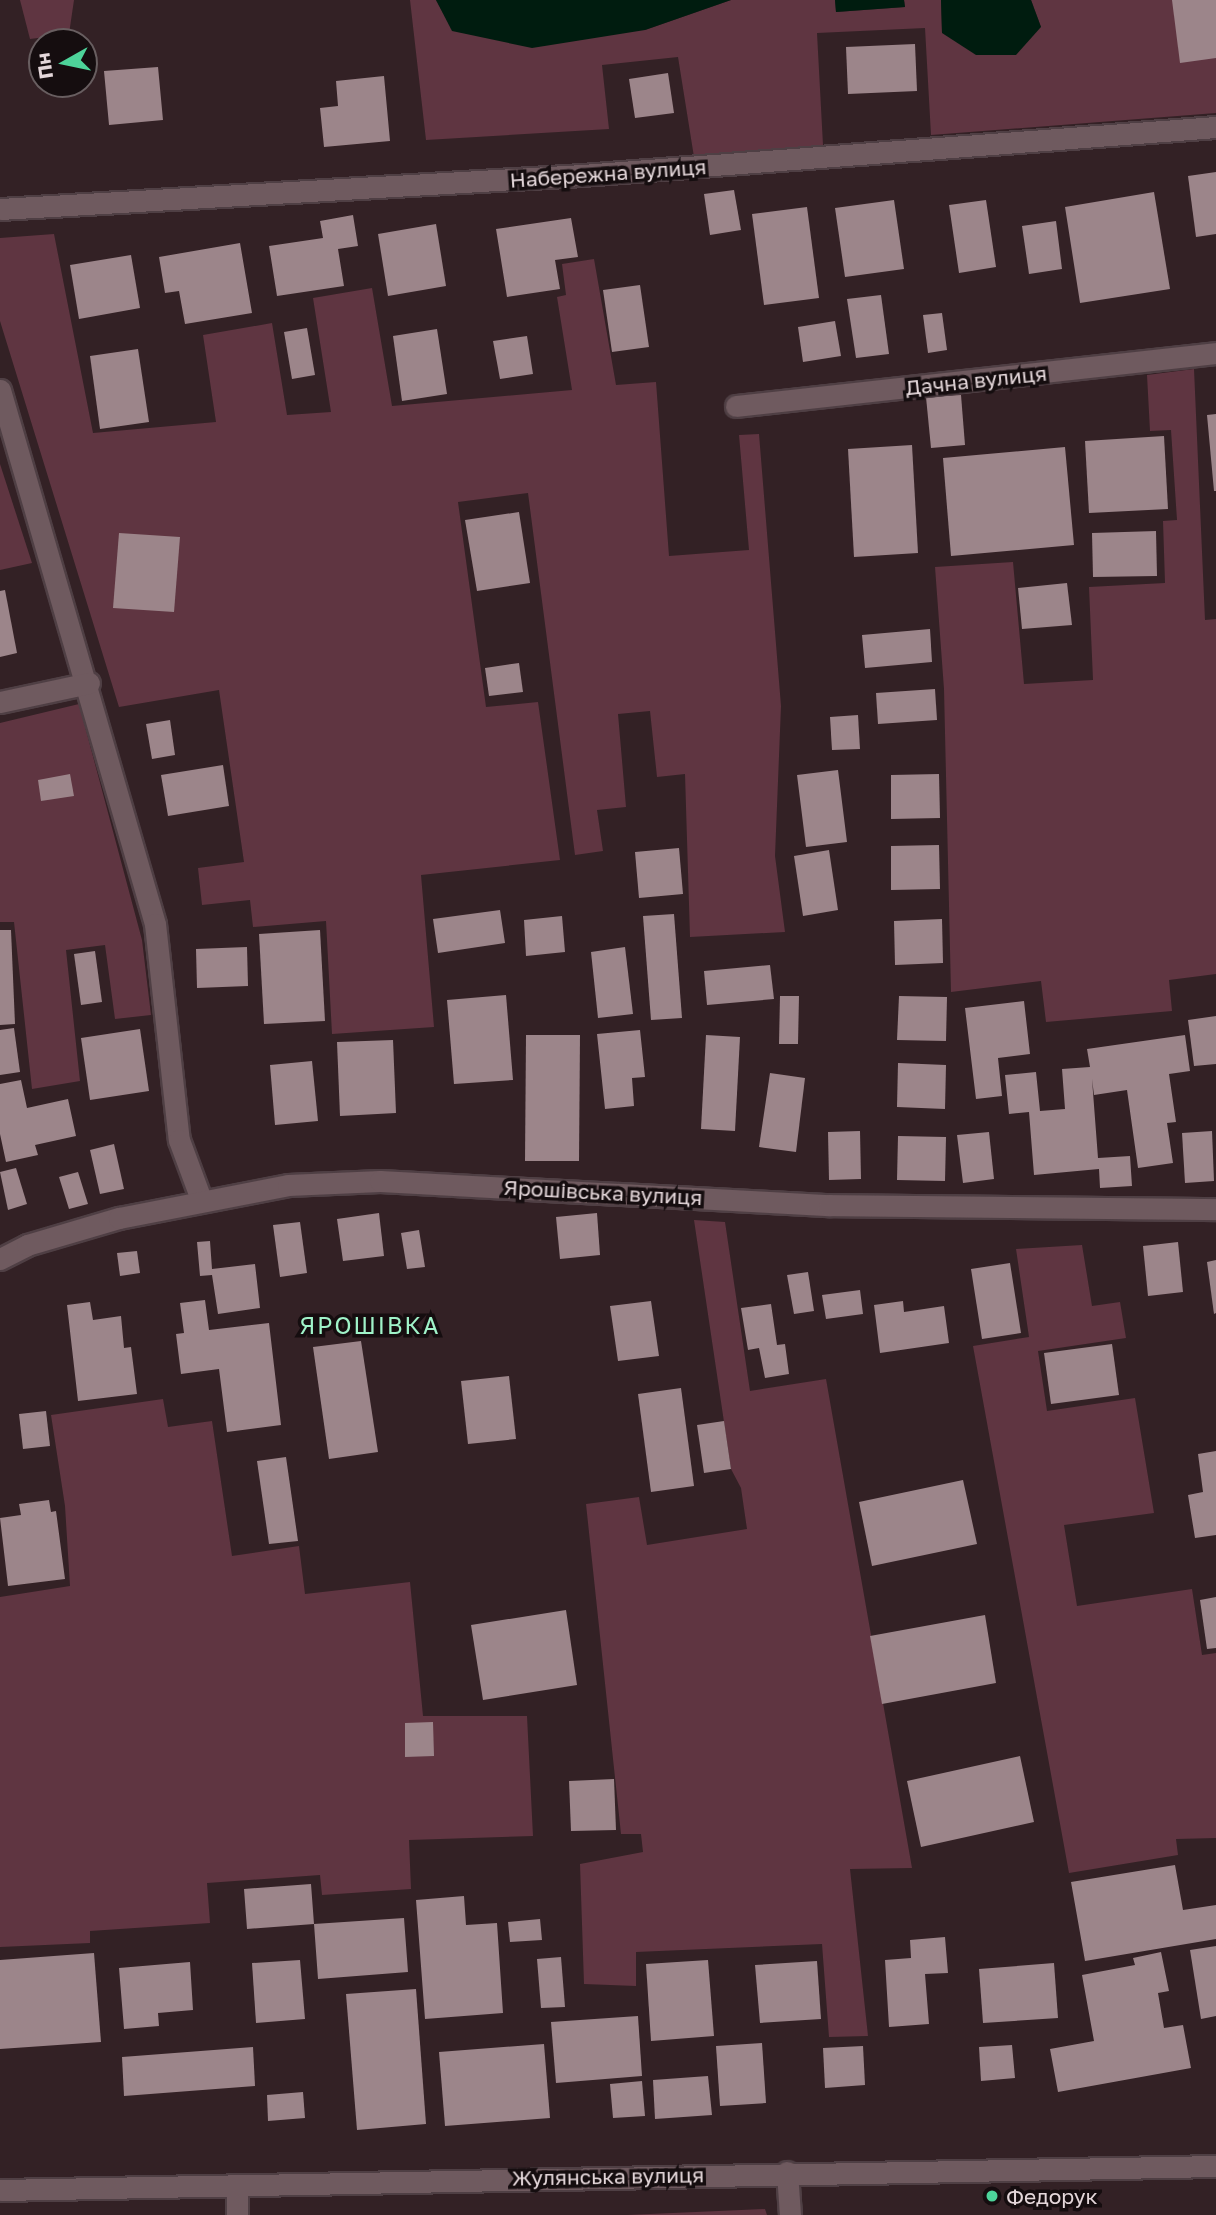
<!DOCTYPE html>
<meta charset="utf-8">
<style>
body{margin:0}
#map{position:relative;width:1216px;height:2215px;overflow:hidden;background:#332125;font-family:"Golos Text",sans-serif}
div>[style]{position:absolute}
.green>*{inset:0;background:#5f3541}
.water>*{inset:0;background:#001c0f}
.building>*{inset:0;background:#9c858a}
.roads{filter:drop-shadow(2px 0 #4f3f44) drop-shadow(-2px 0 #4f3f44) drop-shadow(0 2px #4f3f44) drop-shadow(0 -2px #4f3f44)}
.street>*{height:21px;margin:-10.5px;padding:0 10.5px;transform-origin:10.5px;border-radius:10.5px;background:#6f5a5f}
.secondary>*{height:21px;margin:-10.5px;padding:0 10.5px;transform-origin:10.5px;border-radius:10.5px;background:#6f5a5f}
.dots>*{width:19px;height:19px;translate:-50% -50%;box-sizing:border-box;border:4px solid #150d0f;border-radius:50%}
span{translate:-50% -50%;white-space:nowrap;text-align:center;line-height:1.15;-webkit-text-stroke:7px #150d0f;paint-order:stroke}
.street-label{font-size:21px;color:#e4d7da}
.poi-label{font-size:21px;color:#e4d7da}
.left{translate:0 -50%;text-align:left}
.neighbourhood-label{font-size:23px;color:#a0f3c9;letter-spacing:2px}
.north{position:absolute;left:28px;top:28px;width:70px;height:70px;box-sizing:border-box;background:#150d0f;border:2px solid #685e60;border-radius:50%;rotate:261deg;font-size:19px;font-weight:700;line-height:28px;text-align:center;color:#e4d7da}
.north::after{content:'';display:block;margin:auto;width:24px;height:32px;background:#4dd39a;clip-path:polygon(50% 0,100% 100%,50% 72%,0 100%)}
</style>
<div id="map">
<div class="green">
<div style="clip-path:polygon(20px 0,74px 0,69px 34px,30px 39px)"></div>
<div style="clip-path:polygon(410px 0,436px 0,453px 31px,645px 30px,731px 0,835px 0,836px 12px,905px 7px,904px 0,941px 0,942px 33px,1041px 27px,1031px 0,1216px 0,1216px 113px,931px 135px,925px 28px,817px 33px,823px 145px,694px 157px,678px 57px,602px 65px,609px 129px,426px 140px)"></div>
<div style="clip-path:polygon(54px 234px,93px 433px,216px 422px,203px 335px,272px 323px,287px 415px,331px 412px,313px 298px,372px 288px,392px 406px,572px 390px,557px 297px,566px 295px,562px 264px,594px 259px,616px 385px,656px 382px,669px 556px,749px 550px,739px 435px,759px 434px,781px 706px,775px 856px,785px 932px,690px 937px,685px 774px,657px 777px,650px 711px,618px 714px,626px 807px,597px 810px,603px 851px,575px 855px,528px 493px,458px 502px,486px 707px,538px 702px,560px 860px,421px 875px,434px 1027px,332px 1034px,326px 921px,253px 927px,250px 900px,202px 905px,198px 868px,244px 862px,219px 690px,119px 707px,0 321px,0 238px)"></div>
<div style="clip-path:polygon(1194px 369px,1205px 620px,1216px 619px,1216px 974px,1169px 980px,1172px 1011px,1046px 1022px,1041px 981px,951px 992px,944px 689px,935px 567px,1013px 562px,1024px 684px,1093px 680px,1089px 587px,1165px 583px,1163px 521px,1177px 520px,1171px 430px,1150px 431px,1147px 375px)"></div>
<div style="clip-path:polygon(0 464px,32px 563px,0 570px)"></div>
<div style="clip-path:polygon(79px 704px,142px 940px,151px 1015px,115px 1019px,105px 945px,66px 950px,80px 1081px,32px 1089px,14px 922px,0 922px,0 723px)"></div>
<div style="clip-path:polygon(694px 1220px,725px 1222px,750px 1391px,826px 1379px,912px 1868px,850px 1869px,868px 2036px,829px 2037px,822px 1944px,636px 1952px,636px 1986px,584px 1984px,580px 1864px,643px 1852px,641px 1834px,621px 1834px,586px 1504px,639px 1497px,647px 1545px,747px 1529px,741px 1488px,731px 1469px)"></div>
<div style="clip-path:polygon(1082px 1245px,1092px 1306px,1120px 1302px,1126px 1338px,1038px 1351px,1047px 1411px,1135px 1398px,1154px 1513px,1064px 1525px,1077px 1606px,1192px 1589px,1202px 1655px,1216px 1653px,1216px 1838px,1176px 1839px,1178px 1855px,1069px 1873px,973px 1346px,1029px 1337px,1016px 1249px)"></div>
<div style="clip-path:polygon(163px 1399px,168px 1427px,212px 1421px,232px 1556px,299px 1546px,305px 1594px,410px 1582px,423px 1716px,527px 1716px,533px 1836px,409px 1840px,411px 1889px,322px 1895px,320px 1875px,207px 1883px,210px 1923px,90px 1931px,90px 1943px,0 1947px,0 1597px,70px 1586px,65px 1506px,51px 1415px)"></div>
<div style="clip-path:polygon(765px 2209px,767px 2215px,627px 2215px)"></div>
</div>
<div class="water">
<div style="clip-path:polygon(436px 0,731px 0,645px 30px,532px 48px,452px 31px)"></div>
<div style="clip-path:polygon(835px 0,904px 0,905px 7px,836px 12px)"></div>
<div style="clip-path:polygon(941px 0,1031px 0,1041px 27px,1016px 55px,976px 55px,942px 33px)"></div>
</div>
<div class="building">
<div style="clip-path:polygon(1172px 0,1216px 0,1216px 58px,1180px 63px)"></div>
<div style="clip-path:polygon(915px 44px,917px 91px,848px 94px,846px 47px)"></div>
<div style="clip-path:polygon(158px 67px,163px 120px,109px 125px,104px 71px)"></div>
<div style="clip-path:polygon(668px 73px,674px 113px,635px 118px,629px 79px)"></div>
<div style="clip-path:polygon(384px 76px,390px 141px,324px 147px,320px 108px,338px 106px,336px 81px)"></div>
<div style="clip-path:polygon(1216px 172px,1216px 234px,1196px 237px,1188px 176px)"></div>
<div style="clip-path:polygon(734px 190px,741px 230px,710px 235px,704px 194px)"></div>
<div style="clip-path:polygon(1154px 192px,1170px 289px,1080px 303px,1065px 207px)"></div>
<div style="clip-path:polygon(894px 200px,904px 269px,845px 277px,835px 208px)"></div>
<div style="clip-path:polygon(986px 200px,996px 267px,959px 273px,949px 205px)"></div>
<div style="clip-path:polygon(807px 207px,819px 298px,764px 305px,752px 214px)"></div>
<div style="clip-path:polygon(353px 215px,358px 246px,338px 249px,344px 286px,277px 296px,269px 246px,323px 238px,320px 221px)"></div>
<div style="clip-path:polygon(571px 218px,578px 257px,555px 260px,560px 289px,507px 297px,496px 229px)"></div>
<div style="clip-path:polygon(1056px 221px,1062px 269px,1029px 274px,1022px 226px)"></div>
<div style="clip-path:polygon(436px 224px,446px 286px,388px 296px,378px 234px)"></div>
<div style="clip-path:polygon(240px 243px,252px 313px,185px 324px,179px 291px,165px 293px,159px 257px)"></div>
<div style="clip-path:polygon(131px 255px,140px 308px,79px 319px,70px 265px)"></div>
<div style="clip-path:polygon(640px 285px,649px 347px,612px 352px,603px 290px)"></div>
<div style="clip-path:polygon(881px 295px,889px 354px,856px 358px,847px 299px)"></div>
<div style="clip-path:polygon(942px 313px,947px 350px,928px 353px,923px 315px)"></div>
<div style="clip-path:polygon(835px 321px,841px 356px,803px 362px,798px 327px)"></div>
<div style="clip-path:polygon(307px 328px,315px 375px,292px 379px,284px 332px)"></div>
<div style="clip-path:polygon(437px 329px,447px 394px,402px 401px,393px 336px)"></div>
<div style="clip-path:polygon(527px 336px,533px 374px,500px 379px,493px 341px)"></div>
<div style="clip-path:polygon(138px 349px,149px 422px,100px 429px,90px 356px)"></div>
<div style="clip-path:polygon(961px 395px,965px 445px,931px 448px,926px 397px)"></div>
<div style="clip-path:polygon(1216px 414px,1216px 491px,1214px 491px,1207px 415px)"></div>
<div style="clip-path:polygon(1164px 436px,1168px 509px,1089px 513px,1085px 441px)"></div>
<div style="clip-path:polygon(912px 445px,918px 553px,854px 557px,848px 449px)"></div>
<div style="clip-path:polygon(1065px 447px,1074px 545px,951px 556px,943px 458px)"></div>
<div style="clip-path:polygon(519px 512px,530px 583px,477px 591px,465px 520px)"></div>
<div style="clip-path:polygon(1156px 531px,1157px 576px,1093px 577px,1092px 533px)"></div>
<div style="clip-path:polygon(119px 533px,180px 537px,174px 612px,113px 608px)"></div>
<div style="clip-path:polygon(1067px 583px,1072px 625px,1022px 629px,1018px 588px)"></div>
<div style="clip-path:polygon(5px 590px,17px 653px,0 657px,0 591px)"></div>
<div style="clip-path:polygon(930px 629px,932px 662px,865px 668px,862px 635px)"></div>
<div style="clip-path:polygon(519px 663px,523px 692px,489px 696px,485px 668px)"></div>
<div style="clip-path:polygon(935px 689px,937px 720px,878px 724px,876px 693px)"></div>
<div style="clip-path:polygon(858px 715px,860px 749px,832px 750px,830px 717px)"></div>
<div style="clip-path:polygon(170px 720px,175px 755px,152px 759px,146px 724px)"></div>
<div style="clip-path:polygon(223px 765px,229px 806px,168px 816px,161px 775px)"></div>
<div style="clip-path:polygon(838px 770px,847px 842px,806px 847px,797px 775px)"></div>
<div style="clip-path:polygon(70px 774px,74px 796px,41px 801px,38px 780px)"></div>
<div style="clip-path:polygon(939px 774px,940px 818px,891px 819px,891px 775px)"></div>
<div style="clip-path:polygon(939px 845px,940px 889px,891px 890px,891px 846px)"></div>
<div style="clip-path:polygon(679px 848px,683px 894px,639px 898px,635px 852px)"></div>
<div style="clip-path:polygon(829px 850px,838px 910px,803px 916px,794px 856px)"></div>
<div style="clip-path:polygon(500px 910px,505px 943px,438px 953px,433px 919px)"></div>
<div style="clip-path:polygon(674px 914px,682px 1018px,651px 1020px,643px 916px)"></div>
<div style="clip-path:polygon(562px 916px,565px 952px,526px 956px,524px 920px)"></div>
<div style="clip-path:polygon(942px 919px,943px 963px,895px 965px,894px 921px)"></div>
<div style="clip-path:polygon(0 930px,11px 930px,15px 1024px,0 1025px)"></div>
<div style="clip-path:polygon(320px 930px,325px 1021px,264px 1024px,259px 934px)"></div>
<div style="clip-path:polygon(247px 947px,248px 986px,197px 988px,196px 949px)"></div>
<div style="clip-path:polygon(625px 947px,633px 1014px,598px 1018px,591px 952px)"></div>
<div style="clip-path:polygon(95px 951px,102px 1002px,81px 1005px,74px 954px)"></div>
<div style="clip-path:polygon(770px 965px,774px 999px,707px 1005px,704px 971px)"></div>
<div style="clip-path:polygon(506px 995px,513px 1080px,454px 1084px,447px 1000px)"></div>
<div style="clip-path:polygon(780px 996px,799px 996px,798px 1044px,779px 1044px)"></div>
<div style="clip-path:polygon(899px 996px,947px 997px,946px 1041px,897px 1040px)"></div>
<div style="clip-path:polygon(1024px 1001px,1030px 1054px,998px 1058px,1002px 1096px,976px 1099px,965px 1008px)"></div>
<div style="clip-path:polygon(1216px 1016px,1216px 1064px,1194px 1066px,1188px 1020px)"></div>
<div style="clip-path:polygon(14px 1028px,20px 1072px,0 1075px,0 1030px)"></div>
<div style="clip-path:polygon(140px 1029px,149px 1091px,90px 1100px,81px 1038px)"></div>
<div style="clip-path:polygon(640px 1030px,645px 1077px,632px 1078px,634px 1106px,605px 1109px,597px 1034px)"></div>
<div style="clip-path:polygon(526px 1035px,580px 1035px,579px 1161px,525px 1161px)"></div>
<div style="clip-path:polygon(706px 1035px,740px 1037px,735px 1131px,701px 1129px)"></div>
<div style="clip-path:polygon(1185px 1035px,1190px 1071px,1169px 1074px,1176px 1122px,1167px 1123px,1173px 1163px,1138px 1168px,1127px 1090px,1094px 1095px,1092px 1079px,1098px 1158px,1130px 1156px,1132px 1186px,1100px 1188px,1099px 1169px,1034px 1175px,1029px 1112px,1009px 1114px,1005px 1075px,1036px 1072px,1040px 1111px,1065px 1109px,1062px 1069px,1090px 1067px,1087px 1049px)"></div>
<div style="clip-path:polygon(393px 1040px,396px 1113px,340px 1116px,337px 1042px)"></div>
<div style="clip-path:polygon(312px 1061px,318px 1121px,275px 1125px,270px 1065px)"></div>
<div style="clip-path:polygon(898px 1063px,946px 1065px,945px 1109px,897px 1107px)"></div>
<div style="clip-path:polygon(770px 1073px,805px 1078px,796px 1152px,759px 1147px)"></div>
<div style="clip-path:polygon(21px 1080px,27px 1108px,68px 1099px,76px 1136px,35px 1145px,38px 1155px,6px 1162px,0 1134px,0 1084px)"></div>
<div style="clip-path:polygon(860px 1131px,861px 1179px,829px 1180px,828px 1132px)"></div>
<div style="clip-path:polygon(1212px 1131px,1214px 1181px,1185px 1183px,1182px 1133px)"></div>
<div style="clip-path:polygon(989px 1132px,994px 1179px,963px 1183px,957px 1135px)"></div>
<div style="clip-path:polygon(898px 1136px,946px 1137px,945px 1181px,897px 1180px)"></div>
<div style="clip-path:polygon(114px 1144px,124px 1189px,100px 1194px,90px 1150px)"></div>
<div style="clip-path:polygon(16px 1168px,27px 1204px,8px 1210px,0 1172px)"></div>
<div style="clip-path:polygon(78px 1172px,88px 1204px,69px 1209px,59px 1177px)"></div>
<div style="clip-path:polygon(379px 1213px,384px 1256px,343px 1261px,337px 1219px)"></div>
<div style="clip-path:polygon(597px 1213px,600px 1255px,560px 1259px,556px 1217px)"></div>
<div style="clip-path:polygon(300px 1222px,307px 1273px,280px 1277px,273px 1225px)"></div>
<div style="clip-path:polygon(419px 1230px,425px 1267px,407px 1269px,401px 1233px)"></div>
<div style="clip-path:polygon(210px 1241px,212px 1269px,255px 1264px,260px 1308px,218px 1314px,212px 1275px,200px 1276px,197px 1242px)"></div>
<div style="clip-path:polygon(1178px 1242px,1183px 1292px,1148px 1296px,1143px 1246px)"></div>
<div style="clip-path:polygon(137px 1251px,140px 1273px,120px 1276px,117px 1253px)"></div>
<div style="clip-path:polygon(1216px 1260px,1216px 1313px,1214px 1314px,1207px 1262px)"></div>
<div style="clip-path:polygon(1010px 1263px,1021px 1333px,982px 1339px,971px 1269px)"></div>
<div style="clip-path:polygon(808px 1272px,814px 1311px,794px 1314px,787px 1275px)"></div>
<div style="clip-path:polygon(860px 1290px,863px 1314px,826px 1319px,822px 1295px)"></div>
<div style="clip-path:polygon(205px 1300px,209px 1330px,269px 1323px,281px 1425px,227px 1432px,219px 1369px,181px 1374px,176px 1334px,184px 1333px,180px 1303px)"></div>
<div style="clip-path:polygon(651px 1301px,659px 1356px,618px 1361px,610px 1306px)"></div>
<div style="clip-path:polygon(903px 1301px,904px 1312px,944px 1306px,949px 1343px,880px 1353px,874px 1305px)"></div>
<div style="clip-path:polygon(90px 1302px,93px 1320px,121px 1316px,124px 1348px,131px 1347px,137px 1394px,78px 1401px,67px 1305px)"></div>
<div style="clip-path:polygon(771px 1304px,777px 1345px,785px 1344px,789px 1374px,765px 1378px,759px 1348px,748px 1350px,741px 1308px)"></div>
<div style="clip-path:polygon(361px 1341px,378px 1452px,329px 1459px,313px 1347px)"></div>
<div style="clip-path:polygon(1112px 1344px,1119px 1395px,1051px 1404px,1044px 1353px)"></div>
<div style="clip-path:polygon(509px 1376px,516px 1439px,468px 1444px,461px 1381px)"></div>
<div style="clip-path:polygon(681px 1388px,694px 1486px,651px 1492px,638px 1394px)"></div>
<div style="clip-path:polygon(46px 1411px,50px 1446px,23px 1449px,19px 1414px)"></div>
<div style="clip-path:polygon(724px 1421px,731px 1469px,704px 1473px,697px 1425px)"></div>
<div style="clip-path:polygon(1216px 1451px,1216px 1535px,1195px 1538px,1188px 1495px,1203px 1492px,1198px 1454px)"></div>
<div style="clip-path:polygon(286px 1457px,298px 1541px,269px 1544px,257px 1461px)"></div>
<div style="clip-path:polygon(963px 1480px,977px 1544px,872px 1566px,859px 1502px)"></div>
<div style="clip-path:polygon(49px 1500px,51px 1512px,56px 1511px,65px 1579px,8px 1586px,0 1518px,21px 1515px,19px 1504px)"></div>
<div style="clip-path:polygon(1216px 1597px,1216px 1648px,1207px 1649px,1200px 1600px)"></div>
<div style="clip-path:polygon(566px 1610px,577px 1685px,483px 1700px,471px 1625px)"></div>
<div style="clip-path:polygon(985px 1615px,996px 1683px,882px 1704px,870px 1636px)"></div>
<div style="clip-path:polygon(433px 1722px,434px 1756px,405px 1757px,405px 1723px)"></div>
<div style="clip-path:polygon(1020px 1756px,1034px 1822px,921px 1847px,907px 1781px)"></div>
<div style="clip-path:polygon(614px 1779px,616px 1830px,571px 1831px,569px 1781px)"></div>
<div style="clip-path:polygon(1175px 1865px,1183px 1910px,1216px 1905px,1216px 1939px,1085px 1961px,1071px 1882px)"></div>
<div style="clip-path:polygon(311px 1884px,314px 1924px,404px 1918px,408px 1972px,318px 1979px,314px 1924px,247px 1929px,244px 1889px)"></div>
<div style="clip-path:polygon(464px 1896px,466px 1925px,497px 1923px,503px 2013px,425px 2019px,416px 1900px)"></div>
<div style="clip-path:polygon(540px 1919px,542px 1940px,510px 1942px,508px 1922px)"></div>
<div style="clip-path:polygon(945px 1937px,948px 1973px,925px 1974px,929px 2024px,889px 2027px,885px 1960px,911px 1958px,910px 1940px)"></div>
<div style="clip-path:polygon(1216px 1946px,1216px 2016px,1201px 2019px,1190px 1950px)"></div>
<div style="clip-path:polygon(1161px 1952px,1169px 1991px,1158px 1993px,1164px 2028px,1183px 2025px,1191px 2068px,1058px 2092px,1050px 2049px,1094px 2041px,1082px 1975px,1135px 1965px,1133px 1958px)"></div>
<div style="clip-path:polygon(94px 1953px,101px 2042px,0 2049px,0 1960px)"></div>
<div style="clip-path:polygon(561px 1957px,565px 2007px,541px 2008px,537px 1959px)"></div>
<div style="clip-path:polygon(300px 1960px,305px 2019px,256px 2023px,252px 1963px)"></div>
<div style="clip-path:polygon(708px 1960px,714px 2036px,651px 2041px,646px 1964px)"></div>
<div style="clip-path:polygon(817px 1961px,821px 2019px,760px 2023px,755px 1965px)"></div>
<div style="clip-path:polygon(190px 1962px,193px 2010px,158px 2013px,159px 2026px,124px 2029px,119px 1968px)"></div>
<div style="clip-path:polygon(1054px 1963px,1058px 2018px,983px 2023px,979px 1969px)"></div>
<div style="clip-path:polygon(416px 1989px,426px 2124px,357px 2130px,346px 1994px)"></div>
<div style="clip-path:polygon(638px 2016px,642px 2076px,556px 2083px,551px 2022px)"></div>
<div style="clip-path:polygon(762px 2043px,766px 2103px,720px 2106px,716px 2046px)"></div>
<div style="clip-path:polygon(544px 2044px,550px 2118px,445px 2126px,439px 2052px)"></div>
<div style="clip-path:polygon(1012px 2045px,1015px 2078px,981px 2081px,979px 2047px)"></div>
<div style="clip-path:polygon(863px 2046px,865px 2085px,825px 2088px,823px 2048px)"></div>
<div style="clip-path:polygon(253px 2047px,255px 2086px,124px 2096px,122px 2057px)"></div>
<div style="clip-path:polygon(708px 2076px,712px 2115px,655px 2119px,653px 2080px)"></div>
<div style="clip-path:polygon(642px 2081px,645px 2116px,613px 2118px,610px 2084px)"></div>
<div style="clip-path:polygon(303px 2092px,305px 2118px,268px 2121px,267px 2095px)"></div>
</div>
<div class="roads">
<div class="street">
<div style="left:0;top:209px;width:583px;rotate:-3.34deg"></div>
<div style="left:582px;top:175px;width:636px;rotate:-4.33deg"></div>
<div style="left:0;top:390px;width:556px;rotate:73.81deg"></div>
<div style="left:155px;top:924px;width:217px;rotate:83.7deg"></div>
<div style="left:179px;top:1140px;width:63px;rotate:69.6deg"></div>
<div style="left:736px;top:406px;width:483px;rotate:-6.3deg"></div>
<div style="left:0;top:702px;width:91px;rotate:-12.1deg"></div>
<div style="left:0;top:1259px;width:30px;rotate:-27deg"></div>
<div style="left:27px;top:1245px;width:96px;rotate:-16.4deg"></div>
<div style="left:119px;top:1218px;width:172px;rotate:-11deg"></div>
<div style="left:288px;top:1185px;width:92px;rotate:-2.5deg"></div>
<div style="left:380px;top:1181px;width:450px;rotate:3.1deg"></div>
<div style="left:829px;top:1205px;width:387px;rotate:0.6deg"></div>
<div style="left:787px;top:2172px;width:43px;rotate:86deg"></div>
<div style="left:237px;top:2215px;width:29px;rotate:-90deg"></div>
</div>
<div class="secondary">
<div style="left:0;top:2190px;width:1216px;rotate:-1.13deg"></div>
</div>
</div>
<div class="dots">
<div style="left:992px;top:2196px;background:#4dd39a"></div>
</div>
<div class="street-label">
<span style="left:608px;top:173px;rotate:-4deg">Набережна вулиця</span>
<span style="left:976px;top:380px;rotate:-6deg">Дачна вулиця</span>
<span style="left:603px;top:1192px;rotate:3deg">Ярошівська вулиця</span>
<span style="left:608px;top:2176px;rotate:-1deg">Жулянська вулиця</span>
</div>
<div class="poi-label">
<span class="left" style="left:1006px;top:2196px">Федорук</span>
</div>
<div class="neighbourhood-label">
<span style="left:370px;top:1325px">ЯРОШІВКА</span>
</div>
<div class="north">Пн</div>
</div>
